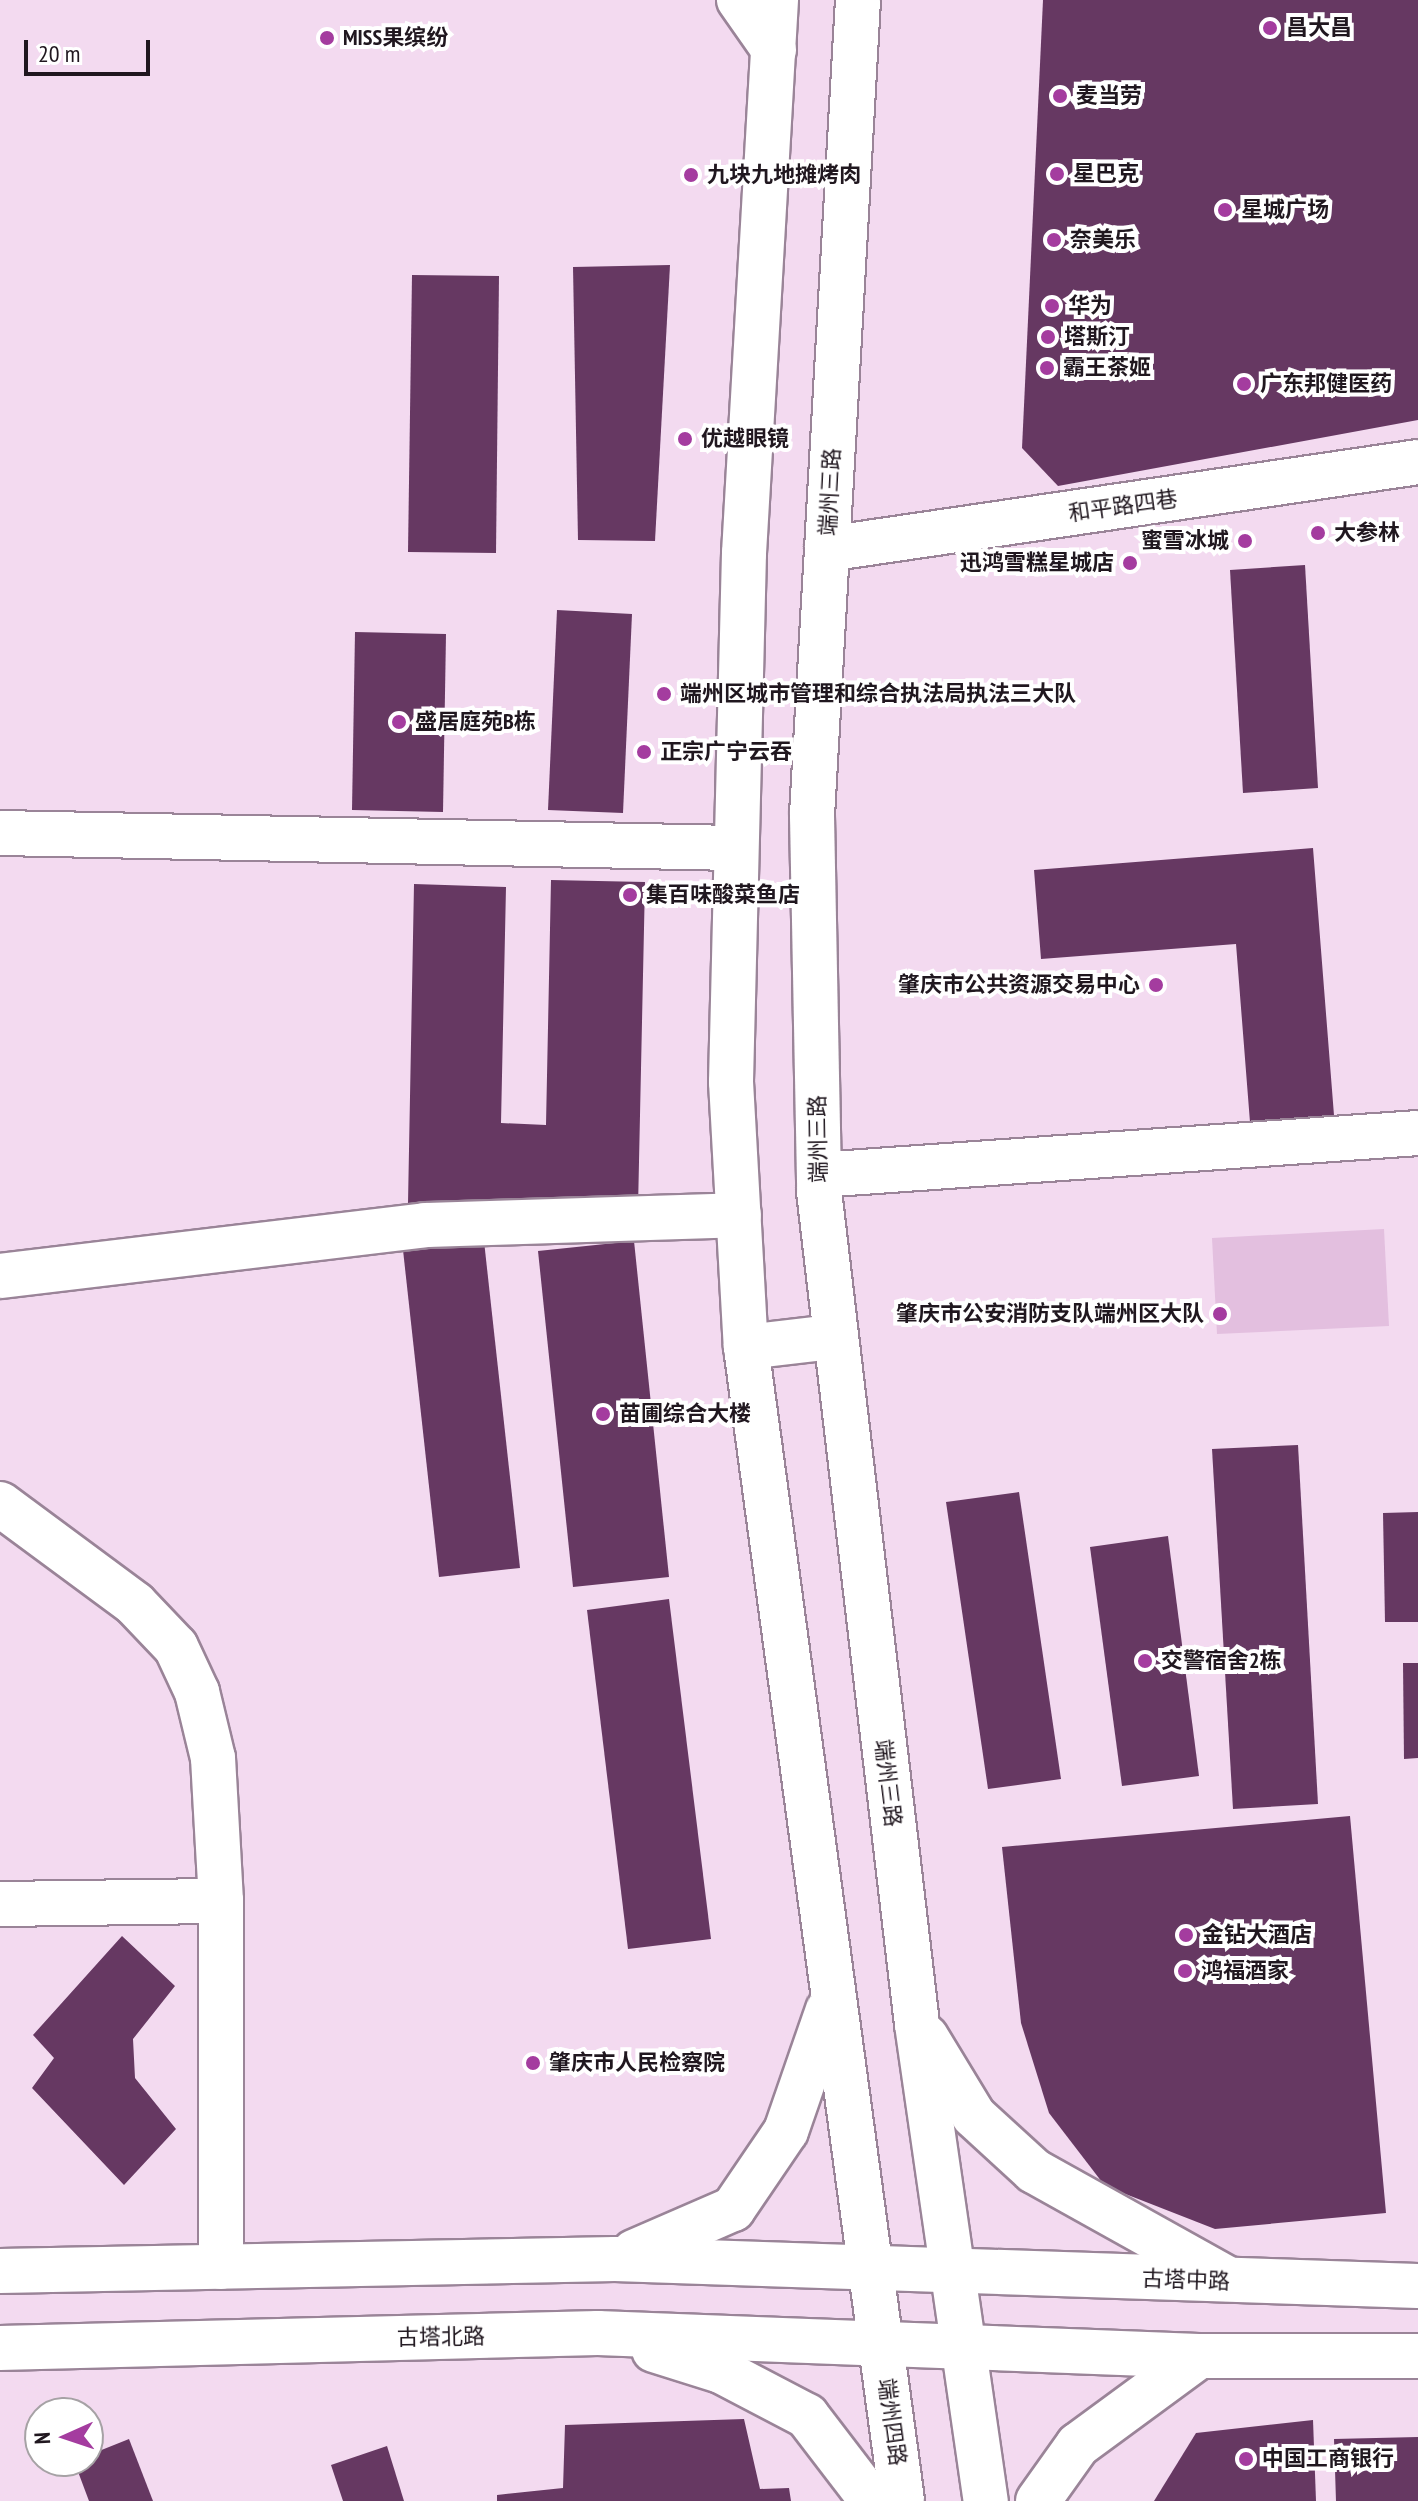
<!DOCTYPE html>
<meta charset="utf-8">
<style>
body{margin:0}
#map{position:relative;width:1418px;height:2501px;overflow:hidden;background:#f3daf0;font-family:"PT Sans Narrow","Noto Sans SC",sans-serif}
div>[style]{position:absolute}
.green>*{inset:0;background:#e3bfdf}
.building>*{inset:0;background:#663862}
.roads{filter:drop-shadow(2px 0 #9a8498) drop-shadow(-2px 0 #9a8498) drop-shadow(0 2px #9a8498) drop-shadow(0 -2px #9a8498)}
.minor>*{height:44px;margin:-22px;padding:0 22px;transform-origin:22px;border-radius:22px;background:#fff}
.major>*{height:44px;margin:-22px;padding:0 22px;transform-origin:22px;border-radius:22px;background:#fff}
.dots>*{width:22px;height:22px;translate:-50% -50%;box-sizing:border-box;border:4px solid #fff;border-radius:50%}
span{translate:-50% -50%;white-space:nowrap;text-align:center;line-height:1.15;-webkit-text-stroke:8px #fff;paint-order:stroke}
.poi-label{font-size:22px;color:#20171f;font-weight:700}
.left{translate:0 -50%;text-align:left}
.right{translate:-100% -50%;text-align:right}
.street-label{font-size:22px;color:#20171f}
.north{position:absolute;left:24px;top:2397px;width:80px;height:80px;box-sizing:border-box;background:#fff;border:2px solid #a6a2a5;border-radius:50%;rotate:267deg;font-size:22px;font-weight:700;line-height:32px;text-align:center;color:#20171f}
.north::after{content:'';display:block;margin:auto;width:28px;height:36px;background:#a43c9f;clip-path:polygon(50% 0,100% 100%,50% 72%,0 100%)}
.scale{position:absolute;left:24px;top:40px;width:126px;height:36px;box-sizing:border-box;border:4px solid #20171f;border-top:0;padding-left:10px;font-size:24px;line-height:28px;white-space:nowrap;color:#20171f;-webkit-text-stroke:6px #fff;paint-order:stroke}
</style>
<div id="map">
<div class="green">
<div style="clip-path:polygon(1384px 1229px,1389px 1326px,1217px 1334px,1212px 1238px)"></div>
</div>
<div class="building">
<div style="clip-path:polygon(1043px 0,1418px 0,1418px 420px,1058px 486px,1022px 448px)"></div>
<div style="clip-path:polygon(670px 265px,655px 541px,578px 540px,573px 267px)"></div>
<div style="clip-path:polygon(412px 275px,499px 276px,496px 553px,408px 552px)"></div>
<div style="clip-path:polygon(1305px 565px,1318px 788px,1243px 793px,1230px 570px)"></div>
<div style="clip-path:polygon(557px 610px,632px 614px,623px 813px,548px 810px)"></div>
<div style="clip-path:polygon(355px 632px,446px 634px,443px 812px,352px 810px)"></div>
<div style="clip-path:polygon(1313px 848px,1335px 1128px,1251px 1135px,1236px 944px,1041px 959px,1034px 870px)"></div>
<div style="clip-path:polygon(551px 880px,645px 882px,638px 1209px,408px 1203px,414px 884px,506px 887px,501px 1123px,546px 1125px)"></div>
<div style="clip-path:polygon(484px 1241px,520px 1568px,439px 1577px,403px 1250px)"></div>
<div style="clip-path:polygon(634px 1241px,669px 1577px,573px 1587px,538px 1251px)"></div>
<div style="clip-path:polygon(1298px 1445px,1318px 1804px,1233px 1809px,1212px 1449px)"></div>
<div style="clip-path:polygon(1019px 1492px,1061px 1779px,988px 1789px,946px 1502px)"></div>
<div style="clip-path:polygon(1418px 1512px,1418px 1622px,1385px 1622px,1383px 1513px)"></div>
<div style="clip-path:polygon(1168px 1536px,1199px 1776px,1122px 1786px,1090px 1547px)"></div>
<div style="clip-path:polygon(669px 1599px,711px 1939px,628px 1949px,587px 1610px)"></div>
<div style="clip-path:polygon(1403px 1663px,1418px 1663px,1418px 1758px,1404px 1759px)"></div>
<div style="clip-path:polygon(1350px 1816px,1386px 2213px,1215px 2229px,1105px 2186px,1049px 2113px,1021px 2023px,1002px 1847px)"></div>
<div style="clip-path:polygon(122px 1936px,175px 1986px,133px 2039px,135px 2078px,176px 2129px,124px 2185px,32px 2088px,54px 2058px,33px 2035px)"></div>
<div style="clip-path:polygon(744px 2419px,760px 2489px,789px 2488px,791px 2501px,497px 2501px,497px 2495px,563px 2488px,565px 2425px)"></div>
<div style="clip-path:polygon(1313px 2420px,1316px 2501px,1154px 2501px,1196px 2433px)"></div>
<div style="clip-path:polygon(1418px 2437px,1418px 2501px,1336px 2501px,1334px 2439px)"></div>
<div style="clip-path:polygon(129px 2439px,153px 2501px,89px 2501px,74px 2461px)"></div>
<div style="clip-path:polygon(387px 2446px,404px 2501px,343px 2501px,331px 2465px)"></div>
</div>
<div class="roads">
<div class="minor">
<div style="left:739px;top:0;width:61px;rotate:55deg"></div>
<div style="left:827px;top:549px;width:597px;rotate:-8.37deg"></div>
<div style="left:0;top:833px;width:733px;rotate:1.17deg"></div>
<div style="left:819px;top:1175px;width:600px;rotate:-4.01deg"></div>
<div style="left:0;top:1276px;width:428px;rotate:-6.8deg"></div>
<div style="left:425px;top:1225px;width:314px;rotate:-1.8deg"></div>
<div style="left:746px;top:1347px;width:87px;rotate:-6.6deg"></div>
<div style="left:0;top:1504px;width:168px;rotate:36.5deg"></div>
<div style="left:135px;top:1604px;width:59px;rotate:46.4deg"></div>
<div style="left:176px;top:1647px;width:50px;rotate:65deg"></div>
<div style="left:197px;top:1692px;width:68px;rotate:76.4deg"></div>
<div style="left:213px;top:1758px;width:143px;rotate:86.8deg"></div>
<div style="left:221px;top:1901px;width:366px;rotate:90deg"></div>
<div style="left:0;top:1904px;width:221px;rotate:-0.8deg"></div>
</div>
<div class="major">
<div style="left:776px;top:0;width:554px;rotate:93.31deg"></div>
<div style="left:744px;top:553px;width:529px;rotate:91.41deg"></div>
<div style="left:731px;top:1082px;width:265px;rotate:86.8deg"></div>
<div style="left:746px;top:1347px;width:1164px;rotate:82.3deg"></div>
<div style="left:858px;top:0;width:817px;rotate:93.23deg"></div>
<div style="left:812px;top:816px;width:375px;rotate:88.9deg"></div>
<div style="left:819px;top:1191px;width:839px;rotate:83.29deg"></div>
<div style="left:917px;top:2024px;width:482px;rotate:81.8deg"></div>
<div style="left:926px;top:2037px;width:92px;rotate:58.7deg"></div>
<div style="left:974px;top:2116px;width:81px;rotate:42.5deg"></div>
<div style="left:1034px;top:2171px;width:222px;rotate:29.1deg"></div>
<div style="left:634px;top:2252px;width:108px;rotate:-23.5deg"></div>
<div style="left:733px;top:2209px;width:94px;rotate:-55.8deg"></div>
<div style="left:786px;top:2131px;width:128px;rotate:-70.9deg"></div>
<div style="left:0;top:2271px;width:615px;rotate:-1.12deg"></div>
<div style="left:615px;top:2259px;width:803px;rotate:1.93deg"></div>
<div style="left:0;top:2348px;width:598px;rotate:-1.44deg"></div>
<div style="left:598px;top:2333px;width:601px;rotate:2.19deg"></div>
<div style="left:1199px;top:2356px;width:219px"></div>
<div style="left:654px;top:2350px;width:70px;rotate:17.4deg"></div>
<div style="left:721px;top:2371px;width:97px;rotate:27.6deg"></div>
<div style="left:807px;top:2416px;width:107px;rotate:52.6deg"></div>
<div style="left:1038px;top:2501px;width:69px;rotate:-54.5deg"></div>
<div style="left:1078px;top:2445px;width:150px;rotate:-36.3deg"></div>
</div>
</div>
<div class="dots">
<div style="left:1270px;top:28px;background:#a43c9f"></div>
<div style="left:327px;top:38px;background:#a43c9f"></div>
<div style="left:1060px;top:96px;background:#a43c9f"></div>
<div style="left:1057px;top:174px;background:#a43c9f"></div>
<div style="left:691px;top:175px;background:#a43c9f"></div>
<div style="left:1225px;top:210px;background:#a43c9f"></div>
<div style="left:1054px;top:240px;background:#a43c9f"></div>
<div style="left:1052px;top:306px;background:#a43c9f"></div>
<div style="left:1048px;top:337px;background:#a43c9f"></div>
<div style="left:1047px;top:368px;background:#a43c9f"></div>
<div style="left:1244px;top:384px;background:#a43c9f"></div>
<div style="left:685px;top:439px;background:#a43c9f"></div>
<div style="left:1318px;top:533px;background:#a43c9f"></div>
<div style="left:1245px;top:541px;background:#a43c9f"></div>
<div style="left:1130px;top:563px;background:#a43c9f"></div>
<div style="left:664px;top:694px;background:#a43c9f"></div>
<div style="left:399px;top:722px;background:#a43c9f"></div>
<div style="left:644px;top:752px;background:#a43c9f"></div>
<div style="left:630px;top:895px;background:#a43c9f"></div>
<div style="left:1156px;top:985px;background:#a43c9f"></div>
<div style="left:1220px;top:1314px;background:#a43c9f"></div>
<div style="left:603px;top:1414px;background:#a43c9f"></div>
<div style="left:1145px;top:1661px;background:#a43c9f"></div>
<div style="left:1186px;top:1935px;background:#a43c9f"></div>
<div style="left:1185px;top:1971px;background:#a43c9f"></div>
<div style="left:533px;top:2063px;background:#a43c9f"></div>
<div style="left:1246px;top:2459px;background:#a43c9f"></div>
</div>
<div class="poi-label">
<span class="left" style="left:1286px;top:28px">昌大昌</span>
<span class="left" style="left:343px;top:38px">MISS果缤纷</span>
<span class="left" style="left:1076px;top:96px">麦当劳</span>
<span class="left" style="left:1073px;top:174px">星巴克</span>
<span class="left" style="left:707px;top:175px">九块九地摊烤肉</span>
<span class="left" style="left:1241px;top:210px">星城广场</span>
<span class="left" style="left:1070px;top:240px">奈美乐</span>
<span class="left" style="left:1068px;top:306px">华为</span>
<span class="left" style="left:1064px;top:337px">塔斯汀</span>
<span class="left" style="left:1063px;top:368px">霸王茶姬</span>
<span class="left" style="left:1260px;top:384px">广东邦健医药</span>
<span class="left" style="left:701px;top:439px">优越眼镜</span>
<span class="left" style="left:1334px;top:533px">大参林</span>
<span class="right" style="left:1229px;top:541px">蜜雪冰城</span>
<span class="right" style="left:1114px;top:563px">迅鸿雪糕星城店</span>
<span class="left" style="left:680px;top:694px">端州区城市管理和综合执法局执法三大队</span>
<span class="left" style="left:415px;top:722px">盛居庭苑B栋</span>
<span class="left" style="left:660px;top:752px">正宗广宁云吞</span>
<span class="left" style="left:646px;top:895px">集百味酸菜鱼店</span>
<span class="right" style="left:1140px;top:985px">肇庆市公共资源交易中心</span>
<span class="right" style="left:1204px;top:1314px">肇庆市公安消防支队端州区大队</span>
<span class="left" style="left:619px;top:1414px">苗圃综合大楼</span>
<span class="left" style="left:1161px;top:1661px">交警宿舍2栋</span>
<span class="left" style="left:1202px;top:1935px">金钻大酒店</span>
<span class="left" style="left:1201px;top:1971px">鸿福酒家</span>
<span class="left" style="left:549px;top:2063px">肇庆市人民检察院</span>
<span class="left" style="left:1262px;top:2459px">中国工商银行</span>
</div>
<div class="street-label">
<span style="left:830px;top:492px;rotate:-87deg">端州三路</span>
<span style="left:1123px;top:506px;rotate:-8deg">和平路四巷</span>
<span style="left:818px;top:1139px;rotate:-91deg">端州三路</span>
<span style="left:888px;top:1783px;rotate:83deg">端州三路</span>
<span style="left:1186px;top:2280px;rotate:2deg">古塔中路</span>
<span style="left:441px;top:2337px;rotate:-1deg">古塔北路</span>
<span style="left:892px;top:2422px;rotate:82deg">端州四路</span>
</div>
<div class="north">N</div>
<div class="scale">20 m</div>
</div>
